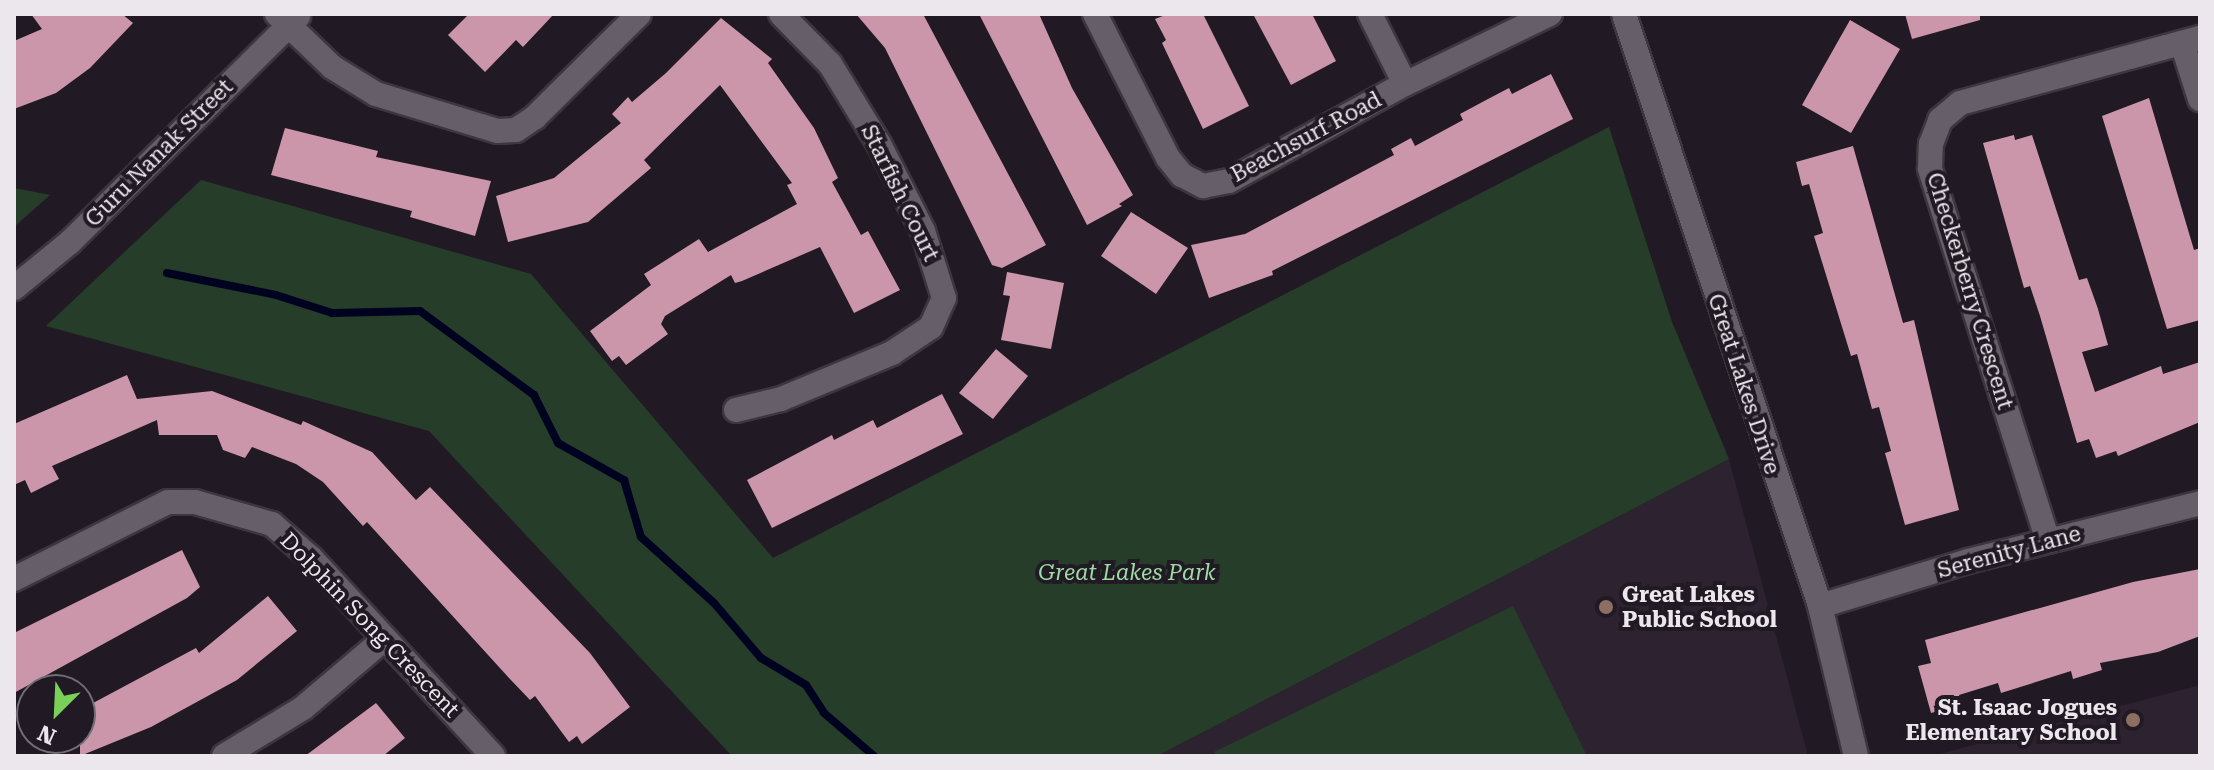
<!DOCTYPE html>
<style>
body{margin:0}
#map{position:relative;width:2214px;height:770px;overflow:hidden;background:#211a24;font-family:"Roboto Serif",serif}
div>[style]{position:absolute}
.built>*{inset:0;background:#2c2230}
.green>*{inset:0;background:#263e29}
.stream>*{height:8px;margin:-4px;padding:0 4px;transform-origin:4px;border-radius:4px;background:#000320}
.building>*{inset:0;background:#cb95aa}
.roads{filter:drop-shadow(2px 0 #3c373e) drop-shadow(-2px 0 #3c373e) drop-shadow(0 2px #3c373e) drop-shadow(0 -2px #3c373e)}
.minor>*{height:24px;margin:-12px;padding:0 12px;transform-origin:12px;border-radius:12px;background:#665e69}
.dots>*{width:22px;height:22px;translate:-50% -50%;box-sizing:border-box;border:4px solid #211a24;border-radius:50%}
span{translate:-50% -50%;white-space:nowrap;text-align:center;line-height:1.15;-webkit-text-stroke:8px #211a24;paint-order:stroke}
.street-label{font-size:22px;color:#ece7ed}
.park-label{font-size:22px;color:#9cdba3;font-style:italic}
.poi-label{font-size:22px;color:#ece7ed;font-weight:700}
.left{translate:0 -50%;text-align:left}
.right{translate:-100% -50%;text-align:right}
.frame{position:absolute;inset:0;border:16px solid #ece7ed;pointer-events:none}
.north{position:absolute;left:16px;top:674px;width:80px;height:80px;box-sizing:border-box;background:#211a24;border:2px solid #726c74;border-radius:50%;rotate:204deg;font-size:22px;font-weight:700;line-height:32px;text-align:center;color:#ece7ed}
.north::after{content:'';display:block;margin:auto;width:28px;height:36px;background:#7ad157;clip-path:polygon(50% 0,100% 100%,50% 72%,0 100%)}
</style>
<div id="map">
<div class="built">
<div style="clip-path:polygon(1729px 459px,1808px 756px,1157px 756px)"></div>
<div style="clip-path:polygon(2200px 685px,2200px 756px,1932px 756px)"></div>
</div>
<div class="green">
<div style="clip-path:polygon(1609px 127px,1672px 322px,1729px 459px,1157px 756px,732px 756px,429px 431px,46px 326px,201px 180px,531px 274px,773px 558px)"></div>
<div style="clip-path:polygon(14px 188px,50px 195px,14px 227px)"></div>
<div style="clip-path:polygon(1513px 606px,1587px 756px,1216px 756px,1214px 752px)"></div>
</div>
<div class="stream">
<div style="left:167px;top:273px;width:111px;rotate:11.4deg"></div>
<div style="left:276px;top:295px;width:59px;rotate:17.8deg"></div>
<div style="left:332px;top:313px;width:88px;rotate:-1.3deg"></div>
<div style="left:420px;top:311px;width:142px;rotate:36.4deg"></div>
<div style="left:534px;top:395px;width:54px;rotate:63.4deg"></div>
<div style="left:558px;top:443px;width:76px;rotate:29.3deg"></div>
<div style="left:624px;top:480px;width:59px;rotate:73.4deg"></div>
<div style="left:641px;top:537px;width:98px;rotate:42.1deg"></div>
<div style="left:714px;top:603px;width:72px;rotate:49.5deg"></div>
<div style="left:761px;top:658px;width:52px;rotate:31deg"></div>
<div style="left:806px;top:685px;width:33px;rotate:57deg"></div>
<div style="left:824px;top:713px;width:66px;rotate:40.7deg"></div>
</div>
<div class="building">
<div style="clip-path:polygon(31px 14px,122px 14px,133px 23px,90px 68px,56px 93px,14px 109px,14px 41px,42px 29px)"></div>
<div style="clip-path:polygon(469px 14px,554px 14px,523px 47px,516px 40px,485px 72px,448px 35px)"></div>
<div style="clip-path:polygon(856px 14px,923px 14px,1046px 245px,1002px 268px,992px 265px,885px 48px)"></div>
<div style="clip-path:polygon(979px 14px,1039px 14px,1072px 88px,1133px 195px,1119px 204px,1122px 206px,1087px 225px)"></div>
<div style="clip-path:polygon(1168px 14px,1203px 14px,1249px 106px,1203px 129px,1162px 43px,1166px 40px,1155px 19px)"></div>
<div style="clip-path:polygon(1253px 14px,1312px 14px,1336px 61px,1291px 85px)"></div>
<div style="clip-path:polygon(1905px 14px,1980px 14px,1980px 20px,1912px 39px)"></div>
<div style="clip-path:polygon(721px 18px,772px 59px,768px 63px,814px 128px,838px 178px,832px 182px,861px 235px,868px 231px,900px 290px,854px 313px,820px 247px,742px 281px,735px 283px,731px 275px,665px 316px,661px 324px,668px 334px,626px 365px,619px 356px,612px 361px,590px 331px,651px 285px,644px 274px,699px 239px,708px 252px,797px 204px,787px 185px,792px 183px,720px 85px,644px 160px,651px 168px,588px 222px,508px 242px,496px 196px,554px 178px,621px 123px,612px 114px,628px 97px,632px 102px,666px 73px)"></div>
<div style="clip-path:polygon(1850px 20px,1900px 49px,1851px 133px,1802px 105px)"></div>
<div style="clip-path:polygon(1551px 74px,1573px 119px,1272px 271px,1273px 275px,1209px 298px,1191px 245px,1245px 234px,1394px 155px,1391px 149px,1411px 138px,1415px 146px,1463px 120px,1460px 114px,1488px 99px,1509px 88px,1512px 94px)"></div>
<div style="clip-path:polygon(2149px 98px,2194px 250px,2200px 248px,2200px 320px,2167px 329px,2102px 116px)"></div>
<div style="clip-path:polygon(285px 128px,378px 151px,376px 157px,491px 181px,475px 236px,410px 217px,412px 211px,271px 175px)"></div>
<div style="clip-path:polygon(2014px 135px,2015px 140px,2032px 135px,2079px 280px,2087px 278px,2098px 309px,2108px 345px,2082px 352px,2095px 392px,2161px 366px,2163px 374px,2200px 362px,2200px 422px,2118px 456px,2116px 451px,2096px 458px,2089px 439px,2077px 443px,2040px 316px,2030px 286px,2024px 288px,1983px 143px)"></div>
<div style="clip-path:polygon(1853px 146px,1903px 323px,1914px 320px,1959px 510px,1905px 525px,1885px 453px,1891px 451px,1879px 407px,1872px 409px,1857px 354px,1851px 356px,1814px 236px,1823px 233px,1809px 184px,1802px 186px,1796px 162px)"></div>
<div style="clip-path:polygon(1131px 212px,1188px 248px,1156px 294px,1101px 256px)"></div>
<div style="clip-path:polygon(1007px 272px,1064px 283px,1051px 349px,1001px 340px,1010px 296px,1003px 295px)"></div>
<div style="clip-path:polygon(996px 349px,1028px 376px,993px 419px,959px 393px)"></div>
<div style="clip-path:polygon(127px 375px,137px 399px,212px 391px,301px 425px,303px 421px,372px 452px,416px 500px,430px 487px,590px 653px,630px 707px,582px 744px,577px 736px,569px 742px,535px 696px,530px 700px,509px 678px,367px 522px,363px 526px,323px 482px,296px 464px,252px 447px,245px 458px,223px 450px,217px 435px,159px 435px,157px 420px,52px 466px,59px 479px,31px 493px,25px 480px,14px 485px,14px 424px)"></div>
<div style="clip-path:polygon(942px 394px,963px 434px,772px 528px,747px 480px,832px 435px,834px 440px,873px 420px,877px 428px)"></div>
<div style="clip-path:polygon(182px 550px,200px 587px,187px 598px,14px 693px,14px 633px)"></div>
<div style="clip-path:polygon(2200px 569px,2200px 636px,2158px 652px,2100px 663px,2102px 670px,2073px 679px,2071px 671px,2001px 693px,1998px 683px,1959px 695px,1962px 705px,1931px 713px,1918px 666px,1931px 663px,1925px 640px,2133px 582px)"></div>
<div style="clip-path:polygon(268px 596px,297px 631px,237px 680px,151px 727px,80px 756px,80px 710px,196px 648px,199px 653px)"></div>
<div style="clip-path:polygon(376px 703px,405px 738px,383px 756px,305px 756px)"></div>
</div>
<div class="roads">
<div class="minor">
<div style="left:277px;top:14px;width:76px;rotate:43.9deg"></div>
<div style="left:332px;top:67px;width:52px;rotate:31.5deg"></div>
<div style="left:376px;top:94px;width:127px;rotate:16.9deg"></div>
<div style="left:498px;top:131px;width:18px;rotate:-3deg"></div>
<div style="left:516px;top:130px;width:23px;rotate:-34deg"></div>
<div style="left:535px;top:117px;width:146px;rotate:-44.7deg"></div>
<div style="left:1095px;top:14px;width:161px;rotate:63.1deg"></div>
<div style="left:1168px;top:158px;width:22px;rotate:51deg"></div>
<div style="left:1182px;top:175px;width:24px;rotate:28deg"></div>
<div style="left:1203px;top:186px;width:26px;rotate:-11deg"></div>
<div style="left:1229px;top:181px;width:201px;rotate:-28.9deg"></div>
<div style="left:1405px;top:84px;width:161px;rotate:-25.8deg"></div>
<div style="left:1370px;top:14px;width:78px;rotate:63.4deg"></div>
<div style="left:1624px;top:14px;width:624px;rotate:71.68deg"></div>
<div style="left:1820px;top:606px;width:154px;rotate:76.5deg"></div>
<div style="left:2182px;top:43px;width:59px;rotate:72.2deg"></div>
<div style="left:14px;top:288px;width:72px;rotate:-39.4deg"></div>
<div style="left:70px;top:242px;width:321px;rotate:-44.7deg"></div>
<div style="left:736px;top:410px;width:46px;rotate:-13.7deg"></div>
<div style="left:781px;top:399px;width:120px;rotate:-22.5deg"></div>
<div style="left:892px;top:353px;width:47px;rotate:-33.7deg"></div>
<div style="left:931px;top:327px;width:32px;rotate:-66deg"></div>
<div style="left:944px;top:298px;width:70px;rotate:-107.4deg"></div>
<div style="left:923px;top:231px;width:97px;rotate:-116.8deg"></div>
<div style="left:879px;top:144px;width:94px;rotate:-121.5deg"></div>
<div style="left:830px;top:64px;width:70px;rotate:-134.4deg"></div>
<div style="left:2048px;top:541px;width:391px;rotate:-107.6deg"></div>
<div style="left:1930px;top:168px;width:24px;rotate:-88deg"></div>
<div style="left:1931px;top:144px;width:26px;rotate:-69deg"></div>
<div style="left:1940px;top:120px;width:26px;rotate:-40deg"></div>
<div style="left:1960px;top:103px;width:249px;rotate:-15.2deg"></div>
<div style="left:14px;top:579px;width:172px;rotate:-26.6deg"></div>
<div style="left:168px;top:502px;width:27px"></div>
<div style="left:195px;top:502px;width:80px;rotate:15.9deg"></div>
<div style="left:272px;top:524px;width:52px;rotate:41.1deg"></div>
<div style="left:311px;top:558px;width:269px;rotate:47.4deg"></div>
<div style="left:1820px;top:606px;width:155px;rotate:-16.9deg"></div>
<div style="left:1968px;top:561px;width:239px;rotate:-14deg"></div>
<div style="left:224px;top:756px;width:92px;rotate:-31.3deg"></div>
<div style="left:303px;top:708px;width:106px;rotate:-40.4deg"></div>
</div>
</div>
<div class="dots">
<div style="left:1606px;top:607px;background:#8d6e63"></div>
<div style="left:2133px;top:720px;background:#8d6e63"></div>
</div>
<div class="street-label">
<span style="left:1306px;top:137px;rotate:-28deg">Beachsurf Road</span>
<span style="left:159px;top:153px;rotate:-45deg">Guru Nanak Street</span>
<span style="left:900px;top:193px;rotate:64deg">Starfish Court</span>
<span style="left:1970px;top:291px;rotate:73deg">Checkerberry Crescent</span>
<span style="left:1744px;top:384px;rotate:72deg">Great Lakes Drive</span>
<span style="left:2009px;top:552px;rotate:-15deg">Serenity Lane</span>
<span style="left:370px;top:625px;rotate:46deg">Dolphin Song Crescent</span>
</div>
<div class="park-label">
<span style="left:1127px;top:573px">Great Lakes Park</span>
</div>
<div class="poi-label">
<span class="left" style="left:1622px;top:607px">Great Lakes<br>Public School</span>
<span class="right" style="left:2117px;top:720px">St. Isaac Jogues<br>Elementary School</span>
</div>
<div class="frame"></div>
<div class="north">N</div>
</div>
